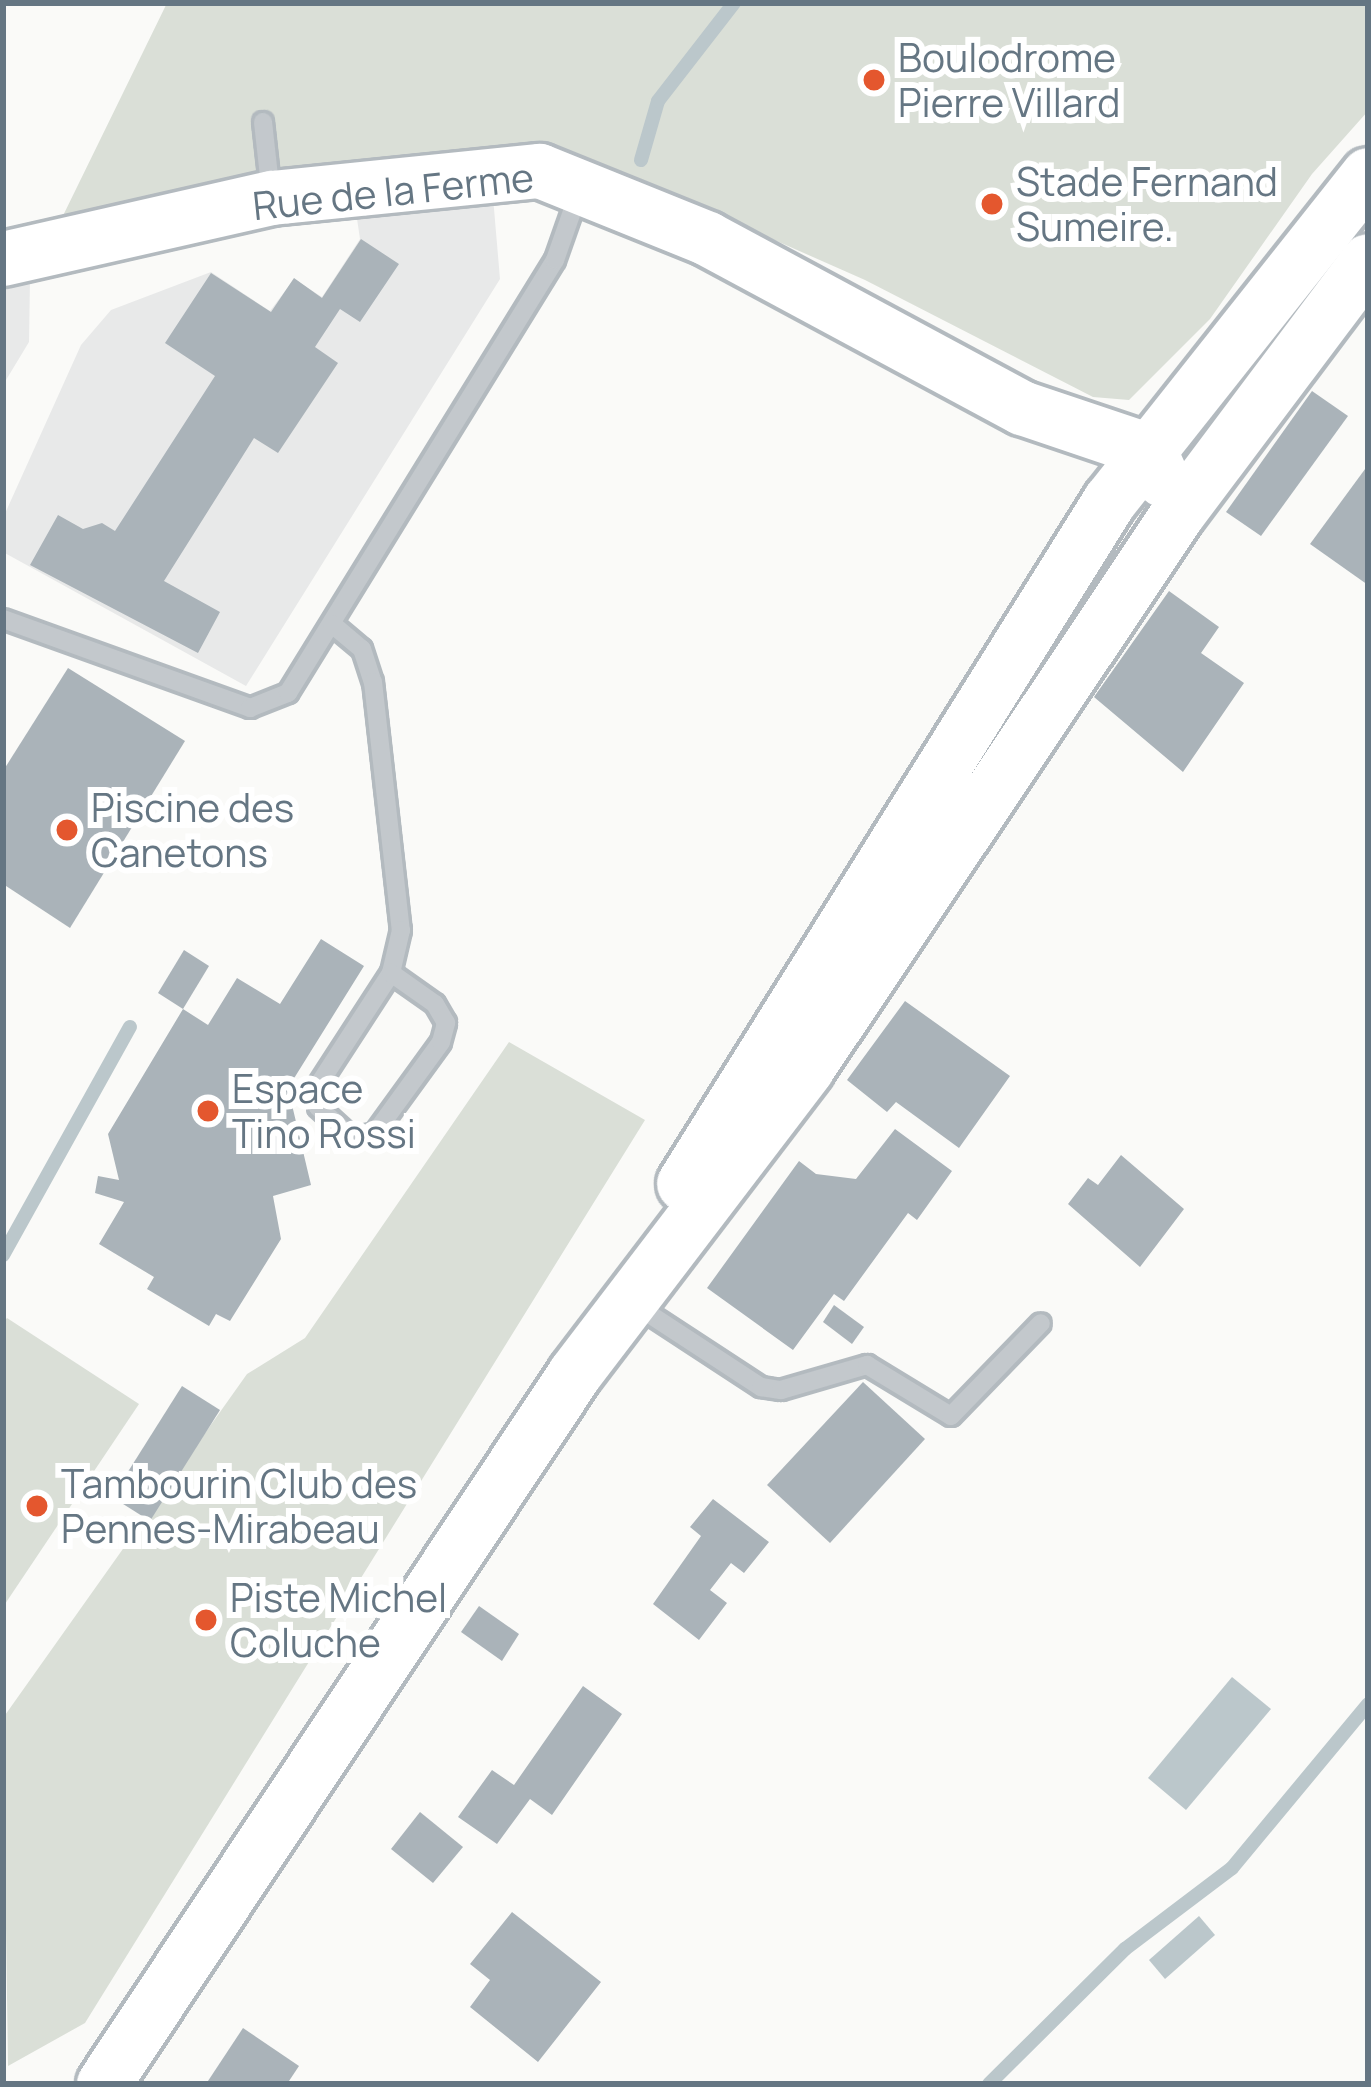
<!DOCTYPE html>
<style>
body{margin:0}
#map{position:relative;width:1371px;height:2087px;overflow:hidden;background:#fafaf8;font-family:Manrope,sans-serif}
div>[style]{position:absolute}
.built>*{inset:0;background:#e8e9e9}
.green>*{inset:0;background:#dadfd7}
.water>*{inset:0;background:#bbc7cb}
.stream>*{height:14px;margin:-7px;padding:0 7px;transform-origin:7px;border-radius:7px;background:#bbc7cb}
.building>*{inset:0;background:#aab3b9}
.roads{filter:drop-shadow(3px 0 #b3babf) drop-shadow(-3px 0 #b3babf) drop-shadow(0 3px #b3babf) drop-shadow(0 -3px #b3babf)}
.lane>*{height:18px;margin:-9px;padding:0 9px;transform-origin:9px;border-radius:9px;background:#c3c8cc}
.secondary>*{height:54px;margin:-27px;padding:0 27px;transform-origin:27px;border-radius:27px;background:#fff}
.dots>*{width:33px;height:33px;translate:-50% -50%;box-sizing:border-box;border:6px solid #fff;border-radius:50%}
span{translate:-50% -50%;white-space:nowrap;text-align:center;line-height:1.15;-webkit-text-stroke:12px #fff;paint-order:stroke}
.poi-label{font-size:39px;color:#657683}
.left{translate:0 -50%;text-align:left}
.street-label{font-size:39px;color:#657683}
.frame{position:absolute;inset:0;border:6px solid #657683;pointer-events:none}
</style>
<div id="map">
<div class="built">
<div style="clip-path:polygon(493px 197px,500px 279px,246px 686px,3px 552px,3px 518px,81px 345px,111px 310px,211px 272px,270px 311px,294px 279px,322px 297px,360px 239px,356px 212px)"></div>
<div style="clip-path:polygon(3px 278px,30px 279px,29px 342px,3px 385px)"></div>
</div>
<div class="green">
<div style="clip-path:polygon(167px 3px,1368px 3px,1368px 111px,1312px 174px,1210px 319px,1129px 400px,1093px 397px,865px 280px,591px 159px,475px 155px,55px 232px)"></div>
<div style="clip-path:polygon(509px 1042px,645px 1120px,85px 2023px,8px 2066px,3px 1718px,247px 1374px,305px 1338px)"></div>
<div style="clip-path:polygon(7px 1318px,139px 1404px,3px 1607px,3px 1323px)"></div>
</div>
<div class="water">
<div style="clip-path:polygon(1232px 1677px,1271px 1709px,1186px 1810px,1148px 1778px)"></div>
<div style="clip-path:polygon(1199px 1916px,1215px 1935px,1165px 1979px,1149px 1960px)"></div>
</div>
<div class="stream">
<div style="left:641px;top:160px;width:61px;rotate:-73.9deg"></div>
<div style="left:658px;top:101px;width:124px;rotate:-52.2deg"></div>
<div style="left:3px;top:1255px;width:261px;rotate:-60.9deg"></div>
<div style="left:989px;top:2084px;width:192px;rotate:-44.8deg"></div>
<div style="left:1125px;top:1949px;width:134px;rotate:-37.1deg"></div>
<div style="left:1232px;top:1868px;width:213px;rotate:-50.3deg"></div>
</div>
<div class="building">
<div style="clip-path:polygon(361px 239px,399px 264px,360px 322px,340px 309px,315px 347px,338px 363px,278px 453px,254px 438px,164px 581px,220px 612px,198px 653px,30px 565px,58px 515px,83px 529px,102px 523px,115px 531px,215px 376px,165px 343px,211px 273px,271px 312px,294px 278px,322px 298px)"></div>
<div style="clip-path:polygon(1312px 391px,1348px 416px,1261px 536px,1226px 512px)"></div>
<div style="clip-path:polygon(1368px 465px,1368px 585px,1310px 544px)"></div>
<div style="clip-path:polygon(1169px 591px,1219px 627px,1201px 653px,1244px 683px,1183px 772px,1094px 697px)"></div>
<div style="clip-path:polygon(68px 668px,185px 741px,70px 928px,3px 884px,3px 771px)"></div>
<div style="clip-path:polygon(321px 939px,364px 966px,288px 1088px,311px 1185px,273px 1196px,281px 1239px,230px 1321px,216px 1314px,209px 1326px,147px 1289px,154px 1277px,99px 1244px,124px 1202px,95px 1193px,98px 1176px,119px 1180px,108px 1134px,183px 1009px,208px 1025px,237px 978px,280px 1004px)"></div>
<div style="clip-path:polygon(184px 950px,209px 966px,183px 1009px,158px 993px)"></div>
<div style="clip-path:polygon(905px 1001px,1010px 1076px,959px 1148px,896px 1102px,887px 1112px,847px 1080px)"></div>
<div style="clip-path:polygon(895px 1129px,952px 1171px,917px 1220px,908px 1213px,844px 1301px,834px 1294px,793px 1350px,707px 1288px,799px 1161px,816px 1174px,856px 1179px)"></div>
<div style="clip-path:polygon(1121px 1155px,1184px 1209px,1140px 1267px,1068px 1204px,1088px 1178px,1098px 1185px)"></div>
<div style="clip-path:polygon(834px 1305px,864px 1327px,852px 1344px,823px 1322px)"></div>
<div style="clip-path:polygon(863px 1382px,925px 1439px,830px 1543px,767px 1485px)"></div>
<div style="clip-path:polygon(182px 1386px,220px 1410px,150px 1521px,112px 1497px)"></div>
<div style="clip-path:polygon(713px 1499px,769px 1542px,744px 1573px,731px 1563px,710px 1590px,727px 1603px,699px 1640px,653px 1604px,701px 1536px,690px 1527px)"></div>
<div style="clip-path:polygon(479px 1606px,519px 1634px,502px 1661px,461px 1632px)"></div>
<div style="clip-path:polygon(583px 1686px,622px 1714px,552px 1815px,530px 1799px,497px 1844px,458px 1817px,492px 1770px,514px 1785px)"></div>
<div style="clip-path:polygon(420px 1812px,463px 1847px,433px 1883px,391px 1849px)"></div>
<div style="clip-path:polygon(512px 1912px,601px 1982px,538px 2062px,470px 2007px,490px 1980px,470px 1964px)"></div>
<div style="clip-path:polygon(243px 2028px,299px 2066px,287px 2084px,206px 2084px)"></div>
</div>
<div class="roads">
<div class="lane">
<div style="left:263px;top:122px;width:72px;rotate:83.7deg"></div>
<div style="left:3px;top:619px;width:263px;rotate:19.8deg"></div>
<div style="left:250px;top:708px;width:41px;rotate:-21.5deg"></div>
<div style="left:288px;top:693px;width:509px;rotate:-58.34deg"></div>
<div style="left:555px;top:260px;width:75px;rotate:-70.6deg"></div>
<div style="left:332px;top:624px;width:39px;rotate:40deg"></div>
<div style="left:362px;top:649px;width:35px;rotate:72deg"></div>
<div style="left:373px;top:682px;width:250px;rotate:83.6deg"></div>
<div style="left:401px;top:930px;width:44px;rotate:103.1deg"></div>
<div style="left:391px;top:973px;width:136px;rotate:123deg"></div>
<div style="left:317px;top:1087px;width:20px;rotate:87deg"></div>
<div style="left:318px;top:1107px;width:46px;rotate:42.4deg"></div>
<div style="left:352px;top:1138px;width:24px;rotate:-12deg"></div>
<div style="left:375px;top:1133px;width:112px;rotate:-54deg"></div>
<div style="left:441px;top:1042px;width:20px;rotate:-75deg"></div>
<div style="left:446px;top:1023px;width:22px;rotate:-120deg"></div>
<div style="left:435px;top:1004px;width:54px;rotate:-144.8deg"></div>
<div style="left:634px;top:1304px;width:152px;rotate:33.2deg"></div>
<div style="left:761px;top:1387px;width:20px;rotate:9deg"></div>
<div style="left:781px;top:1390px;width:90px;rotate:-16.2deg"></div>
<div style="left:867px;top:1365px;width:98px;rotate:31.3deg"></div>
<div style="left:951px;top:1416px;width:129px;rotate:-45.9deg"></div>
</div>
<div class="secondary">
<div style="left:3px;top:259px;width:276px;rotate:-12.8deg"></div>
<div style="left:272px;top:198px;width:269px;rotate:-5.8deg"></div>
<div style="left:540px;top:171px;width:181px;rotate:22deg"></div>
<div style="left:708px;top:239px;width:357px;rotate:28.3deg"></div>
<div style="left:1022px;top:408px;width:135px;rotate:18.6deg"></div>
<div style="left:1150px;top:451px;width:32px;rotate:66deg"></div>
<div style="left:684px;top:1184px;width:805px;rotate:-58.05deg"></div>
<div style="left:1110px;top:501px;width:416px;rotate:-51.6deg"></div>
<div style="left:104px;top:2084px;width:852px;rotate:-56.44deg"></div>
<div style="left:575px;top:1374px;width:383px;rotate:-52.7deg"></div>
<div style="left:807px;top:1069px;width:668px;rotate:-56.24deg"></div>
<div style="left:1178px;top:514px;width:316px;rotate:-53.1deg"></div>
</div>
</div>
<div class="dots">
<div style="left:874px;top:80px;background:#e4572e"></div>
<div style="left:992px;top:204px;background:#e4572e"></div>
<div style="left:67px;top:830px;background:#e4572e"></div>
<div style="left:208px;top:1111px;background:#e4572e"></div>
<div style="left:37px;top:1506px;background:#e4572e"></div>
<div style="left:206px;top:1620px;background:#e4572e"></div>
</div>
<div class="poi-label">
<span class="left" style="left:898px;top:80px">Boulodrome<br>Pierre Villard</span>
<span class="left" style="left:1016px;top:204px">Stade Fernand<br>Sumeire.</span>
<span class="left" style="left:91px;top:830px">Piscine des<br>Canetons</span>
<span class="left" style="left:232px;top:1111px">Espace<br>Tino Rossi</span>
<span class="left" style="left:61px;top:1506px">Tambourin Club des<br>Pennes-Mirabeau</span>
<span class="left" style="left:230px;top:1620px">Piste Michel<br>Coluche</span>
</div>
<div class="street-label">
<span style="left:393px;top:191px;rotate:-6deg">Rue de la Ferme</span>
</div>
<div class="frame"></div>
</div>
